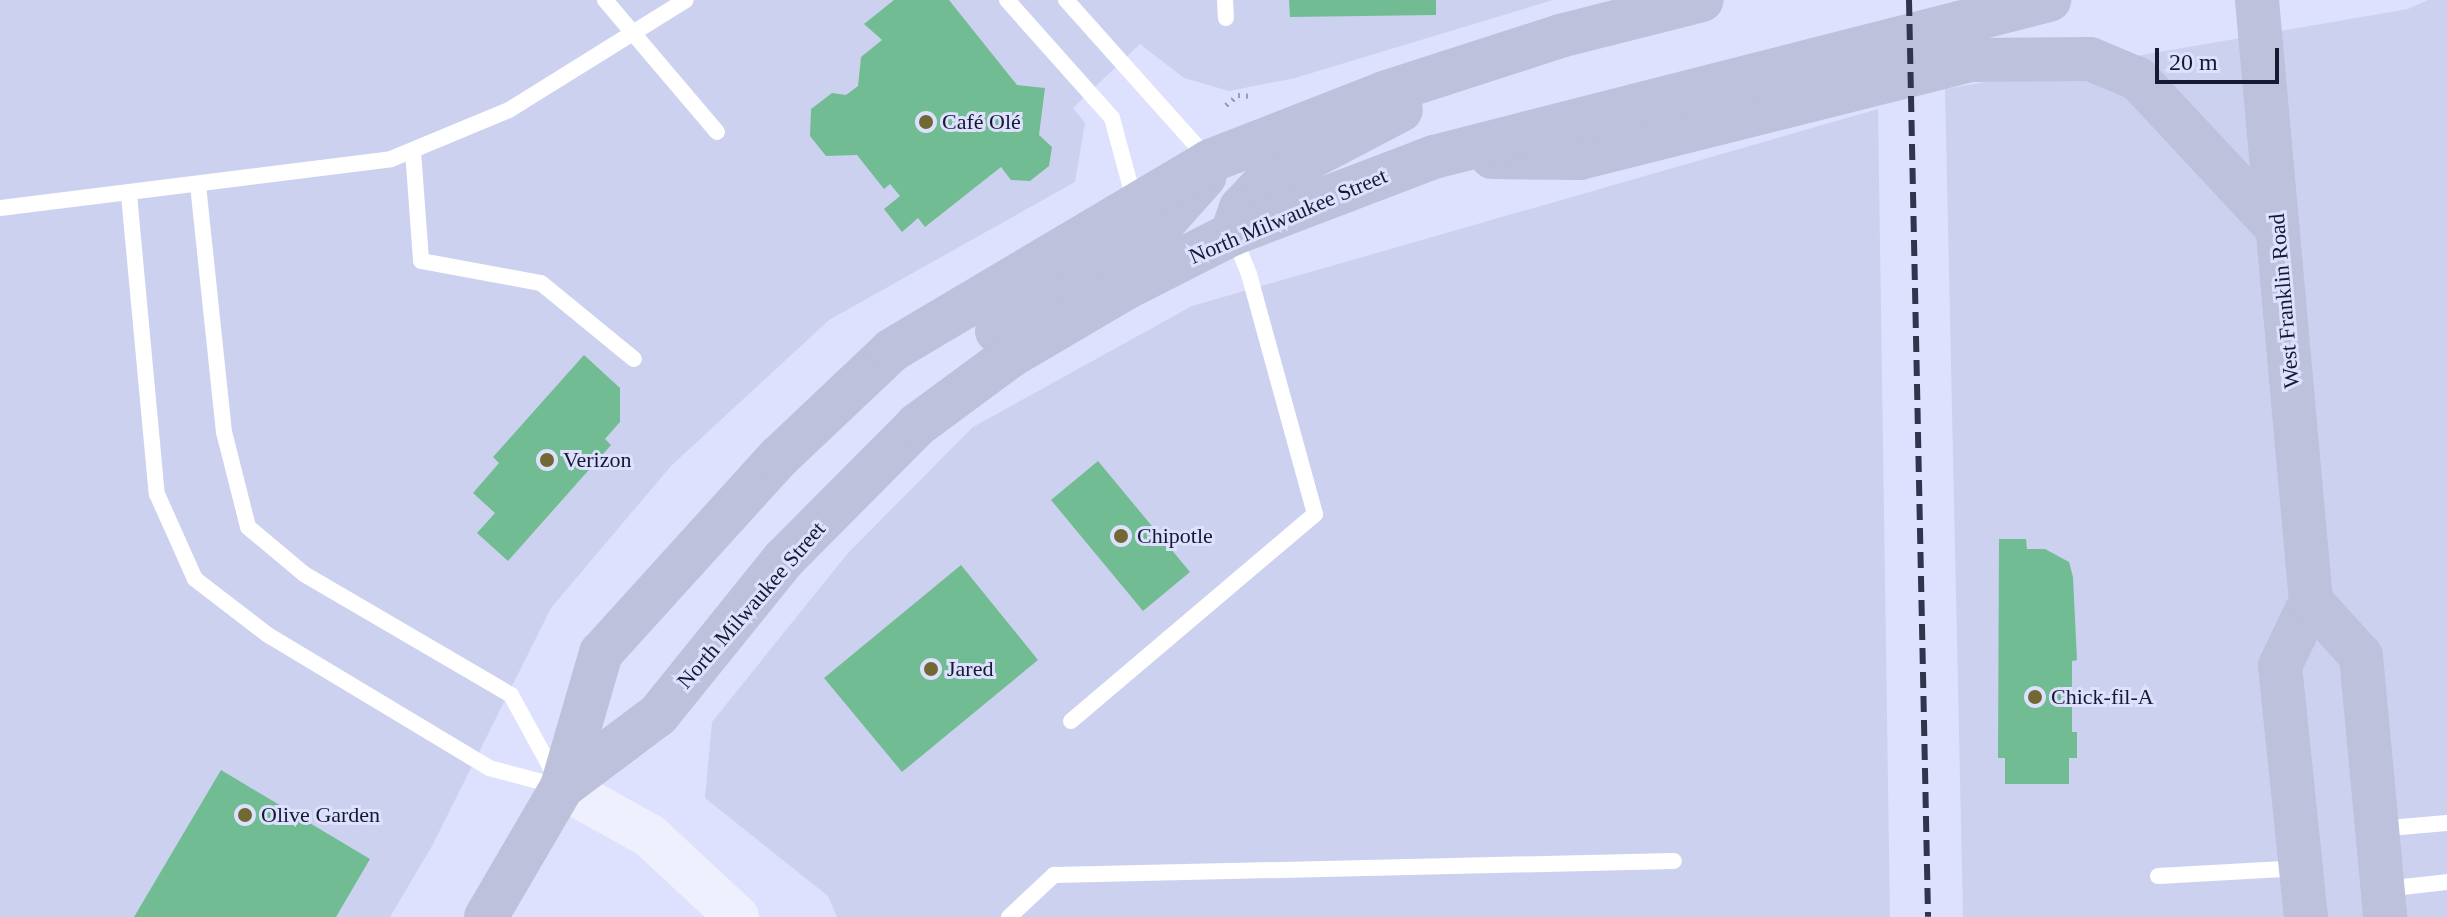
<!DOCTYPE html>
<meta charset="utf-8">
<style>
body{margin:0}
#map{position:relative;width:2447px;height:917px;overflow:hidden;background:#dde1fd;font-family:"Times New Roman",serif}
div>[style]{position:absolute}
.built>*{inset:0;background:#cdd1f0}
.building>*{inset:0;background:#72bc93}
.path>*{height:5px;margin-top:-2.5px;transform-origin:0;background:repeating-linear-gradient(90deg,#989bb6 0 2px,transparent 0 8px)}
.lane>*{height:16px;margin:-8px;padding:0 8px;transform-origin:8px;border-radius:8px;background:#fff}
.secondary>*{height:44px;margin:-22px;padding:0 22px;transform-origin:22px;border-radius:22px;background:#eef0fd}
.primary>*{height:44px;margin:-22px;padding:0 22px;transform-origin:22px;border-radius:22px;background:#bec1db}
.rail>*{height:6px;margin-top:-3px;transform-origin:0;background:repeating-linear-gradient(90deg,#31344d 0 16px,transparent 0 24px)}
.dots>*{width:22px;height:22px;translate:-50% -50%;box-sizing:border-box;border:4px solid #dde1fd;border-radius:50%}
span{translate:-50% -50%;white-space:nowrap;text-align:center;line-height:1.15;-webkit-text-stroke:6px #dde1fd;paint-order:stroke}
.poi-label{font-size:22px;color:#171932}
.left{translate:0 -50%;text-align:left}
.street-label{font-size:22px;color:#171932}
.scale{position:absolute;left:2155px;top:48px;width:124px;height:36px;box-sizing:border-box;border:4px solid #171932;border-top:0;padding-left:10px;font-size:24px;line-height:28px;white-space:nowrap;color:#171932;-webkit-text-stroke:6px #dde1fd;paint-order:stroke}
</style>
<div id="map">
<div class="built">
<div style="clip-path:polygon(0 0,1553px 0,1295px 78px,1229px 91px,1184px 78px,1140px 44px,1073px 108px,1085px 123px,1075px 182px,829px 320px,671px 466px,551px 608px,432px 846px,390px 917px,0 917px)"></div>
<div style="clip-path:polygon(2428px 0,2447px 0,2447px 917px,1963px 917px,1945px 89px,2408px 9px)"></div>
<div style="clip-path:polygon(1878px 109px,1890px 917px,837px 917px,828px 896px,705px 798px,712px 722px,848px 553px,973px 427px,1192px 306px)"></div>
</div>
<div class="building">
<div style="clip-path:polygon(894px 0,949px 0,1017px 85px,1045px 88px,1039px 135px,1052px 147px,1049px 166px,1030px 181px,1011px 180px,1001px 167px,925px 227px,918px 218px,902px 232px,884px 209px,900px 196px,890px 184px,884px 189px,857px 155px,826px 156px,810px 136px,811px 109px,832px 93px,846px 95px,858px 86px,861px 57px,882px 40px,864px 24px)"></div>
<div style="clip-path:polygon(1289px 0,1436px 0,1436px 15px,1290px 17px)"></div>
<div style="clip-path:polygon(584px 355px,620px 388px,620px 422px,605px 439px,611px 445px,508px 561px,477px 533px,495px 513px,473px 493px,499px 463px,493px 457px)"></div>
<div style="clip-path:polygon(1098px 461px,1190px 572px,1143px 611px,1051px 500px)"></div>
<div style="clip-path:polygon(1999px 539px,2026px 539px,2027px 549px,2045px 549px,2069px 562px,2073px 577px,2077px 660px,2072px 661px,2072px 732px,2077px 732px,2077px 758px,2069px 758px,2069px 784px,2005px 784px,2005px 758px,1998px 758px)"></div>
<div style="clip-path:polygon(961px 565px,1038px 660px,902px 772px,824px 678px)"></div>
<div style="clip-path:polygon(221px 770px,370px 859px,336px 917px,134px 917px)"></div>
</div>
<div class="path">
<div style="left:1226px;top:105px;width:16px;rotate:-40deg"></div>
<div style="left:1238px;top:95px;width:14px;rotate:4deg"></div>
</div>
<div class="lane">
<div style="left:605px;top:0;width:173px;rotate:49.7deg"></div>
<div style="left:1007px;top:0;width:158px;rotate:48.3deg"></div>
<div style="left:1112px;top:118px;width:88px;rotate:74.9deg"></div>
<div style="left:1066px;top:0;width:215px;rotate:48.2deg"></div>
<div style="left:1225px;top:0;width:18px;rotate:87deg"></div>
<div style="left:413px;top:151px;width:110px;rotate:85.8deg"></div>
<div style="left:421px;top:261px;width:122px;rotate:10.4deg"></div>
<div style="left:541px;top:283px;width:120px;rotate:39.3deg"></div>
<div style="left:198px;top:185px;width:248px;rotate:84deg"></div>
<div style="left:224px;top:432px;width:98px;rotate:75.8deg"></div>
<div style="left:248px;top:527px;width:73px;rotate:40deg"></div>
<div style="left:304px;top:574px;width:240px;rotate:30.3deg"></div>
<div style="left:511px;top:695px;width:96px;rotate:61.3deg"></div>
<div style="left:129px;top:195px;width:300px;rotate:84.7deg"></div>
<div style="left:157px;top:494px;width:93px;rotate:65.9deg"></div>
<div style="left:195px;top:579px;width:92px;rotate:37.5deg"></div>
<div style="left:268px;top:635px;width:258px;rotate:31deg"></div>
<div style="left:489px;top:768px;width:74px;rotate:14.8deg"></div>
<div style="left:0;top:208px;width:394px;rotate:-7.1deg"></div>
<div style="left:391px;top:159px;width:128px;rotate:-22.6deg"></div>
<div style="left:509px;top:110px;width:208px;rotate:-31.9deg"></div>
<div style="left:1071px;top:721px;width:320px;rotate:-40.3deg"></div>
<div style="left:1315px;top:514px;width:249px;rotate:-105.4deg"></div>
<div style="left:1249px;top:274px;width:42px;rotate:-112.3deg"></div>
<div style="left:2378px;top:829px;width:69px;rotate:-5deg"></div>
<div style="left:2158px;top:876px;width:141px;rotate:-3.2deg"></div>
<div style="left:2385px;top:889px;width:62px;rotate:-6.4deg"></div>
<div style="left:1009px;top:917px;width:62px;rotate:-43deg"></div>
<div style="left:1054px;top:875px;width:620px;rotate:-1.29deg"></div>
</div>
<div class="secondary">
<div style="left:562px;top:787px;width:101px;rotate:29.1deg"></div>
<div style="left:650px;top:836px;width:119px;rotate:43deg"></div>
</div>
<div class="primary">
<div style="left:2257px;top:0;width:603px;rotate:84.87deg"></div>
<div style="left:2311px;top:601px;width:72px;rotate:115.5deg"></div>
<div style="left:2280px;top:666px;width:252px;rotate:84.1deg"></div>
<div style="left:1492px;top:157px;width:88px;rotate:0.7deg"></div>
<div style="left:1580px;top:158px;width:401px;rotate:-14.1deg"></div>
<div style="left:1969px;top:60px;width:121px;rotate:-0.5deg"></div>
<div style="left:2090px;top:59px;width:52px;rotate:22.6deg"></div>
<div style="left:2138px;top:79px;width:205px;rotate:47deg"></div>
<div style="left:1232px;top:234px;width:28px;rotate:-71deg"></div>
<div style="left:1241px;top:208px;width:38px;rotate:-47deg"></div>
<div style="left:1267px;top:180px;width:151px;rotate:-27.6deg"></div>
<div style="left:997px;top:331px;width:185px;rotate:-32deg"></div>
<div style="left:1154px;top:233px;width:76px;rotate:-48.2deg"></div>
<div style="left:2311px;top:601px;width:74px;rotate:47.7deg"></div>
<div style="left:2361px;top:656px;width:262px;rotate:84.7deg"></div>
<div style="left:562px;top:787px;width:120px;rotate:-36.9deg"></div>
<div style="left:658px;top:715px;width:201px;rotate:-51.1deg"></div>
<div style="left:784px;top:559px;width:189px;rotate:-45.2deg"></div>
<div style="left:917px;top:425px;width:118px;rotate:-36.4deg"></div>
<div style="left:1012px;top:355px;width:130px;rotate:-30.5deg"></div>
<div style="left:1124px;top:289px;width:121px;rotate:-27deg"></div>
<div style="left:1232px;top:234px;width:216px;rotate:-20.9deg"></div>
<div style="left:1434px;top:157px;width:635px;rotate:-14.32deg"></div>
<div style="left:486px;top:917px;width:151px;rotate:-59.7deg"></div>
<div style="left:562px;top:787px;width:140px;rotate:-73.8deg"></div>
<div style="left:601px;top:653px;width:265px;rotate:-47.8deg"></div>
<div style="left:779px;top:457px;width:156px;rotate:-43.4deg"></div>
<div style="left:892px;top:350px;width:370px;rotate:-30.7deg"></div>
<div style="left:1210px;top:161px;width:187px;rotate:-21.3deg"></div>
<div style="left:1384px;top:93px;width:185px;rotate:-17.9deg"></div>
<div style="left:1560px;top:36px;width:146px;rotate:-14.2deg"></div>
</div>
<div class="rail">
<div style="left:1909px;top:0;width:917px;rotate:88.81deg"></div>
</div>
<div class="dots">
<div style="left:926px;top:122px;background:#726834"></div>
<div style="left:547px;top:460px;background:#726834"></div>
<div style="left:1121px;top:536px;background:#726834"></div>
<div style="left:931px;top:669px;background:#726834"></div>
<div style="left:2035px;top:697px;background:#726834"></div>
<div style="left:245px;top:815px;background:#726834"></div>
</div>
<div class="poi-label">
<span class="left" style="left:942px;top:122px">Café Olé</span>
<span class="left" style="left:563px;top:460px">Verizon</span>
<span class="left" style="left:1137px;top:536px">Chipotle</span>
<span class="left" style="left:947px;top:669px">Jared</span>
<span class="left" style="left:2051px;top:697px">Chick-fil-A</span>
<span class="left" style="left:261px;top:815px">Olive Garden</span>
</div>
<div class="street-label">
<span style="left:1288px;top:216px;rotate:-23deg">North Milwaukee Street</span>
<span style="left:2284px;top:301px;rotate:-95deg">West Franklin Road</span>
<span style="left:751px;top:605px;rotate:-49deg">North Milwaukee Street</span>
</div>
<div class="scale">20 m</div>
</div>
